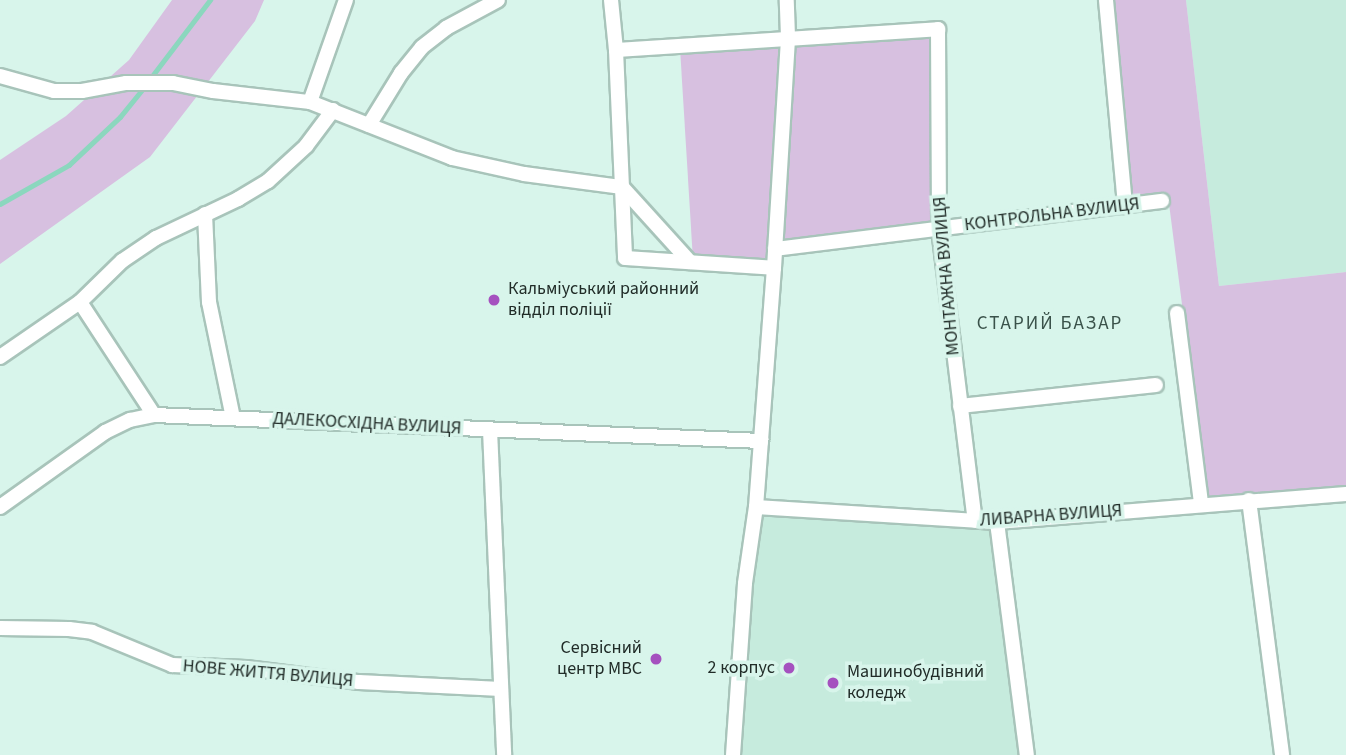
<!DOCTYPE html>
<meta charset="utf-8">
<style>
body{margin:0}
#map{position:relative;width:1346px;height:755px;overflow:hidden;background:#d8f5eb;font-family:"Source Sans 3",sans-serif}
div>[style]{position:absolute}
.built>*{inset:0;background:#c6ebdd}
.green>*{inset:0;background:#d7c0e0}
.stream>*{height:4.5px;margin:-2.25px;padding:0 2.25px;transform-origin:2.25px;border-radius:2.25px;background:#8bd7be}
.roads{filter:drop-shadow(2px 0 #a8c4ba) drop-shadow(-2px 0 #a8c4ba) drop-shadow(0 2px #a8c4ba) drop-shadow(0 -2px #a8c4ba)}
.minor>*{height:14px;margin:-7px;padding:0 7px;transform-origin:7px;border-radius:7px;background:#fff}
.dots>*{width:19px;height:19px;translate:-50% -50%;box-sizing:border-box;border:4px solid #d8f5eb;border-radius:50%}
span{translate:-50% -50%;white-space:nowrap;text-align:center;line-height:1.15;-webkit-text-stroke:7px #d8f5eb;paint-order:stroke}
.street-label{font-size:18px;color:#212c28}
.poi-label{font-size:18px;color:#212c28}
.left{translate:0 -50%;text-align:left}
.right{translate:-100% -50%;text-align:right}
.neighbourhood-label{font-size:19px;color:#3a524a;letter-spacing:2px}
</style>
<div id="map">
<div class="built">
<div style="clip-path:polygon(1186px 0,1346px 0,1346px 272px,1219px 286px)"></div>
<div style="clip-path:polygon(761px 513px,992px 528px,1021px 755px,739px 755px,751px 584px)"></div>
</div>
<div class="green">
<div style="clip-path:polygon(172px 0,264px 0,255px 21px,150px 157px,0 264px,0 160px,66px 116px,129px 60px)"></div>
<div style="clip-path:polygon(1111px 0,1186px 0,1219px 286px,1346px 272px,1346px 488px,1207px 498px,1168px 196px,1129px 200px)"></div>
<div style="clip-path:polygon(935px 32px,936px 226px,778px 246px,791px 40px)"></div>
<div style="clip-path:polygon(785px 40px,771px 265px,693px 260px,680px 48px)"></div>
</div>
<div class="stream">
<div style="left:149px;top:80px;width:101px;rotate:-52.7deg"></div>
<div style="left:0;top:204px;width:79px;rotate:-29.5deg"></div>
<div style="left:69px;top:165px;width:70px;rotate:-43.3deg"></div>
<div style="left:120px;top:117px;width:38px;rotate:-51deg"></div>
</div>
<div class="roads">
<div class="minor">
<div style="left:611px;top:0;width:50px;rotate:84.3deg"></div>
<div style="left:616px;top:50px;width:208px;rotate:87.5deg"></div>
<div style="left:625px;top:258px;width:149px;rotate:3.8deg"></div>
<div style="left:1106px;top:0;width:207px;rotate:84.7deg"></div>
<div style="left:616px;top:50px;width:323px;rotate:-3.7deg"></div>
<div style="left:938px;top:29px;width:200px;rotate:89.7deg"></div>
<div style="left:939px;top:229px;width:294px;rotate:83deg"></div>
<div style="left:0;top:76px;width:56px;rotate:15.5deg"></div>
<div style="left:54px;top:91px;width:28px"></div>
<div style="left:82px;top:91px;width:45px;rotate:-10.3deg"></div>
<div style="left:126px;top:83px;width:47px"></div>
<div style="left:173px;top:83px;width:41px;rotate:11.3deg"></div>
<div style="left:213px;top:91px;width:98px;rotate:6.5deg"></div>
<div style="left:310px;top:102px;width:153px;rotate:21.5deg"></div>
<div style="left:452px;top:158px;width:74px;rotate:12.5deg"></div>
<div style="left:524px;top:174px;width:99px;rotate:7.6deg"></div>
<div style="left:310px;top:102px;width:108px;rotate:-70.6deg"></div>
<div style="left:369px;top:125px;width:61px;rotate:-58.4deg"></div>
<div style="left:401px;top:73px;width:33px;rotate:-51deg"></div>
<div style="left:422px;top:47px;width:31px;rotate:-38deg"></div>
<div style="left:446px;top:28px;width:59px;rotate:-28.3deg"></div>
<div style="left:622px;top:187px;width:101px;rotate:47.8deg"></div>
<div style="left:205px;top:214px;width:88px;rotate:87.4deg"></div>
<div style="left:209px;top:302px;width:118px;rotate:78.3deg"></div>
<div style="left:775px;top:249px;width:390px;rotate:-7.1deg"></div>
<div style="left:80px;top:302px;width:135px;rotate:56.8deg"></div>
<div style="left:1177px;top:313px;width:193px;rotate:82.8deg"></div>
<div style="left:0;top:357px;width:97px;rotate:-34.5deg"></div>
<div style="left:80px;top:302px;width:59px;rotate:-44.3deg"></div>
<div style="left:122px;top:261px;width:41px;rotate:-34.1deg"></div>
<div style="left:156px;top:238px;width:91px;rotate:-25.4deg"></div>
<div style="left:238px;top:199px;width:35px;rotate:-31deg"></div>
<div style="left:268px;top:181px;width:52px;rotate:-42.6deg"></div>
<div style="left:306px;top:146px;width:45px;rotate:-53.1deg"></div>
<div style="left:960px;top:406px;width:197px;rotate:-6.1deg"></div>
<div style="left:490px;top:430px;width:325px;rotate:87.5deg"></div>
<div style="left:1249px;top:500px;width:257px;rotate:82.6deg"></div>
<div style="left:0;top:507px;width:129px;rotate:-35.5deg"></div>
<div style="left:105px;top:432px;width:28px;rotate:-26deg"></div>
<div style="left:130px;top:420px;width:25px;rotate:-12deg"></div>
<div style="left:154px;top:415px;width:608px;rotate:2.45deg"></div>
<div style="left:756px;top:507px;width:241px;rotate:3.6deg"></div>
<div style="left:997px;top:522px;width:350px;rotate:-4.6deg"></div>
<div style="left:997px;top:522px;width:235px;rotate:82.7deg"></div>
<div style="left:0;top:628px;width:69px;rotate:0.8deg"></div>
<div style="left:69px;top:629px;width:23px;rotate:7deg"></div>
<div style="left:92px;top:632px;width:87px;rotate:22.4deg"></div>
<div style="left:172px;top:665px;width:74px;rotate:2.3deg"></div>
<div style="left:246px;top:668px;width:114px;rotate:7.1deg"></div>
<div style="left:359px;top:682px;width:142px;rotate:2.8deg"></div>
<div style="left:733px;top:755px;width:172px;rotate:-86deg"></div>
<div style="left:745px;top:583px;width:77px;rotate:-81.8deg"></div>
<div style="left:756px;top:507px;width:240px;rotate:-85.7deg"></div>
<div style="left:774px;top:268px;width:231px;rotate:-86.5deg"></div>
<div style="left:788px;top:37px;width:37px;rotate:-92deg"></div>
</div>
</div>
<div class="dots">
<div style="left:494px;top:300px;background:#a551bf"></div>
<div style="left:656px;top:659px;background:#a551bf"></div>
<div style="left:789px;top:668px;background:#a551bf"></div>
<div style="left:833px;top:683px;background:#a551bf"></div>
</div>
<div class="street-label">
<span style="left:1052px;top:215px;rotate:-7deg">КОНТРОЛЬНА ВУЛИЦЯ</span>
<span style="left:947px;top:276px;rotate:-95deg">МОНТАЖНА ВУЛИЦЯ</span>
<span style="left:367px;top:424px;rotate:3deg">ДАЛЕКОСХІДНА ВУЛИЦЯ</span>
<span style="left:1051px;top:516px;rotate:-4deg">ЛИВАРНА ВУЛИЦЯ</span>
<span style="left:268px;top:674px;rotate:5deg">НОВЕ ЖИТТЯ ВУЛИЦЯ</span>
</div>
<div class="poi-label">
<span class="left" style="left:508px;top:300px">Кальміуський районний<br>відділ поліції</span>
<span class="right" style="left:642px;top:659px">Сервісний<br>центр МВС</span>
<span class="right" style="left:775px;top:668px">2 корпус</span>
<span class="left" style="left:847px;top:683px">Машинобудівний<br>коледж</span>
</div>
<div class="neighbourhood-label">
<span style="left:1050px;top:324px">СТАРИЙ БАЗАР</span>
</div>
</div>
